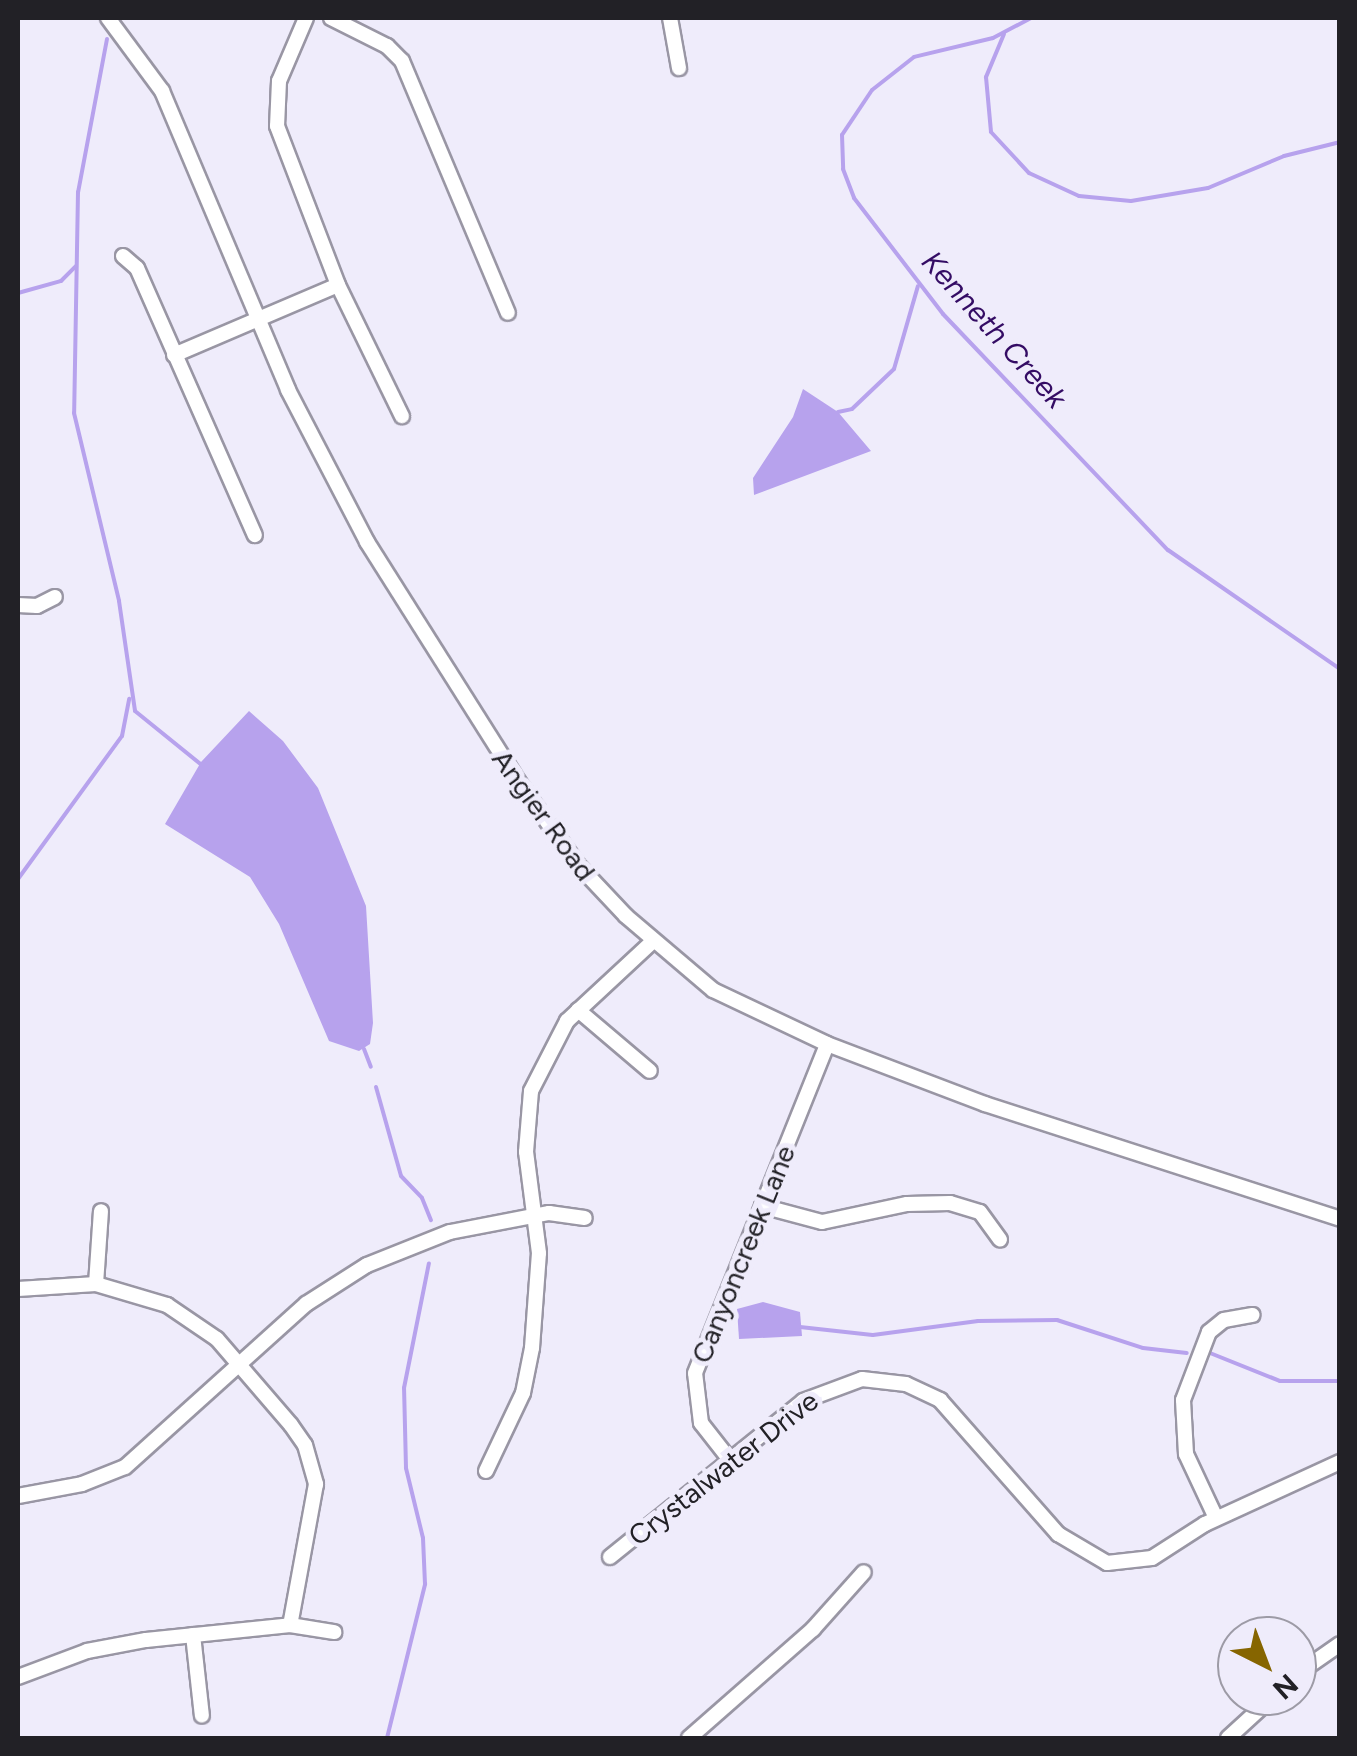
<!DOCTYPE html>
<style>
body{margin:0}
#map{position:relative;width:1357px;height:1756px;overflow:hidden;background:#efecfb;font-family:Figtree,sans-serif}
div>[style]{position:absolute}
.water>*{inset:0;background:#b7a2ed}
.stream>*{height:4px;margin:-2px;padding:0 2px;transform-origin:2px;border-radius:2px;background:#b7a2ed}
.roads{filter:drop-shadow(2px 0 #9996a4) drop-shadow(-2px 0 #9996a4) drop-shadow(0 2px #9996a4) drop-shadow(0 -2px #9996a4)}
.minor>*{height:14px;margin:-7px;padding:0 7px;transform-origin:7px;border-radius:7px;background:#fff}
span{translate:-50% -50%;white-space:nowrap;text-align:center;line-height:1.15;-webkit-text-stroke:10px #efecfb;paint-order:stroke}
.street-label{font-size:28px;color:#222126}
.water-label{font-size:30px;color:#340c64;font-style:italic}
.frame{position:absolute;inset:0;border:20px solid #222126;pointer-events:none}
.north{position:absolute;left:1217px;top:1616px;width:100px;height:100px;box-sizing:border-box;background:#efecfb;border:2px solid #9d9ba6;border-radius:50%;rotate:138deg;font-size:28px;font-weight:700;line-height:40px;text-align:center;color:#222126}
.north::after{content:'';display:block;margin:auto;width:35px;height:45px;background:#866500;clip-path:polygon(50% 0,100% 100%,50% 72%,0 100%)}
</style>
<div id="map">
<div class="water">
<div style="clip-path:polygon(803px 389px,838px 412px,871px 451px,754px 495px,753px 478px,793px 417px)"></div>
<div style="clip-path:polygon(249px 711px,283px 741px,318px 788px,366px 906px,373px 1023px,370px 1044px,359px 1051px,329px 1041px,279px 924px,250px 877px,165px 824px,201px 762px)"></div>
<div style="clip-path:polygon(763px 1302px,800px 1312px,802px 1336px,739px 1339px,737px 1309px)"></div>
</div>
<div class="stream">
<div style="left:1031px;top:18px;width:43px;rotate:152.2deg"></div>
<div style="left:993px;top:38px;width:81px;rotate:166.5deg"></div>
<div style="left:914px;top:57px;width:53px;rotate:141.8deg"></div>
<div style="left:872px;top:90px;width:54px;rotate:123.7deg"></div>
<div style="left:842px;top:135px;width:34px;rotate:88deg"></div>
<div style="left:843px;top:169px;width:31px;rotate:69deg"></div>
<div style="left:854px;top:198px;width:146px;rotate:52.5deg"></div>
<div style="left:943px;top:314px;width:326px;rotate:46.4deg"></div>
<div style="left:1168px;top:550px;width:209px;rotate:34.7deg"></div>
<div style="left:1004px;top:34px;width:47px;rotate:112.7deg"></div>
<div style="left:986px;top:77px;width:55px;rotate:84.8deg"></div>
<div style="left:991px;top:132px;width:56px;rotate:47.2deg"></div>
<div style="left:1029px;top:173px;width:55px;rotate:24.7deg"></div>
<div style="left:1079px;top:196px;width:52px;rotate:5.5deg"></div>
<div style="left:1131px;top:201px;width:78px;rotate:-9.6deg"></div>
<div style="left:1208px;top:188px;width:82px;rotate:-22.8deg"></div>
<div style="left:1284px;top:156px;width:58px;rotate:-14deg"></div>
<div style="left:107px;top:39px;width:156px;rotate:100.7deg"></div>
<div style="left:78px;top:192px;width:221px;rotate:91deg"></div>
<div style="left:74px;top:413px;width:193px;rotate:76.5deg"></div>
<div style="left:119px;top:601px;width:111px;rotate:81.7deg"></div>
<div style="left:135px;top:711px;width:87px;rotate:39deg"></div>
<div style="left:18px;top:293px;width:45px;rotate:-15.6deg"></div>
<div style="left:61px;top:281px;width:21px;rotate:-45deg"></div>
<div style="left:838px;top:412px;width:14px;rotate:-12deg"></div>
<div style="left:852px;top:409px;width:58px;rotate:-43.6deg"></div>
<div style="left:894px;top:369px;width:86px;rotate:-73.9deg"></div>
<div style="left:18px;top:879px;width:177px;rotate:-54deg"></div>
<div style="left:122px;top:736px;width:38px;rotate:-79deg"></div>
<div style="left:364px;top:1049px;width:19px;rotate:69deg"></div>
<div style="left:376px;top:1087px;width:92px;rotate:74.3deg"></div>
<div style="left:401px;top:1176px;width:30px;rotate:46deg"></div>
<div style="left:422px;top:1198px;width:24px;rotate:68deg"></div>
<div style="left:800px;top:1327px;width:73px;rotate:6.3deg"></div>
<div style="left:873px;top:1335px;width:106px;rotate:-7.6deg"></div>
<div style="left:978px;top:1321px;width:79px;rotate:-0.7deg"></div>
<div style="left:1057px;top:1320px;width:90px;rotate:18deg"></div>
<div style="left:1143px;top:1348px;width:44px;rotate:6.5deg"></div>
<div style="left:1210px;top:1353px;width:75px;rotate:21.8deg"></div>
<div style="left:1280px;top:1381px;width:60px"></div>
<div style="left:387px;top:1738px;width:159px;rotate:-76.1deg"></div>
<div style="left:425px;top:1584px;width:46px;rotate:-92.5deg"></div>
<div style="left:423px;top:1538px;width:72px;rotate:-103.7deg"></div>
<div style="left:406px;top:1468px;width:80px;rotate:-91.4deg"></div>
<div style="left:404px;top:1388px;width:127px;rotate:-78.7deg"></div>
</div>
<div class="roads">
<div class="minor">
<div style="left:108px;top:18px;width:91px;rotate:53.5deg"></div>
<div style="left:162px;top:91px;width:324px;rotate:67.1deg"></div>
<div style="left:288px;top:390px;width:171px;rotate:62.5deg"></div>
<div style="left:367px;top:542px;width:283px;rotate:57.7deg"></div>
<div style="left:518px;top:781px;width:103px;rotate:54.5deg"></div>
<div style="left:578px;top:865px;width:70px;rotate:46.7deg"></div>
<div style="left:626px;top:916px;width:114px;rotate:40.4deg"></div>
<div style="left:713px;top:990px;width:126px;rotate:25.3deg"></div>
<div style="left:827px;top:1044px;width:169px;rotate:20.8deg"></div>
<div style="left:985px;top:1104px;width:373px;rotate:17.9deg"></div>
<div style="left:306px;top:18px;width:69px;rotate:113.2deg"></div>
<div style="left:279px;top:81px;width:45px;rotate:92.5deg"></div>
<div style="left:277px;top:126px;width:170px;rotate:69deg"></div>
<div style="left:338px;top:285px;width:146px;rotate:64deg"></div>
<div style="left:331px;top:18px;width:63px;rotate:26.6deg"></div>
<div style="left:387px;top:46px;width:21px;rotate:45deg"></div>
<div style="left:402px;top:61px;width:273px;rotate:67.2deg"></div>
<div style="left:670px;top:18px;width:51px;rotate:79.8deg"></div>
<div style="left:123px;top:256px;width:18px;rotate:41deg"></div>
<div style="left:137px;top:268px;width:292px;rotate:66.2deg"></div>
<div style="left:174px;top:355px;width:178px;rotate:-23.1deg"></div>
<div style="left:18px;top:605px;width:19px;rotate:3deg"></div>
<div style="left:37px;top:606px;width:20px;rotate:-27deg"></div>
<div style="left:578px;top:1010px;width:94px;rotate:40.3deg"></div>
<div style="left:762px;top:1206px;width:62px;rotate:14.9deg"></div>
<div style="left:822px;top:1222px;width:87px;rotate:-12deg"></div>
<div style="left:907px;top:1204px;width:43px;rotate:-1.3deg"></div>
<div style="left:950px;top:1203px;width:31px;rotate:17deg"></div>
<div style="left:980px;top:1212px;width:34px;rotate:54deg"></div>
<div style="left:96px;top:1284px;width:73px;rotate:-86.1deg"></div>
<div style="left:18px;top:1289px;width:78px;rotate:-3.7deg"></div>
<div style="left:96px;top:1284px;width:74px;rotate:16.5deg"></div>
<div style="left:167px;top:1305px;width:60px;rotate:34.2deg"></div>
<div style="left:217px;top:1339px;width:113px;rotate:49.3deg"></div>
<div style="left:291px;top:1425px;width:24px;rotate:55deg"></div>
<div style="left:305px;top:1445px;width:41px;rotate:74.2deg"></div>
<div style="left:316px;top:1484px;width:143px;rotate:100.4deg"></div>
<div style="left:730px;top:1460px;width:47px;rotate:-128.1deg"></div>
<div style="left:701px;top:1423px;width:50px;rotate:-96.8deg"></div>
<div style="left:695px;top:1373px;width:354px;rotate:-68.1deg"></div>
<div style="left:486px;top:1471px;width:86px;rotate:-64.6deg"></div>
<div style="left:523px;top:1393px;width:46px;rotate:-78.7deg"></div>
<div style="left:532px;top:1348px;width:95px;rotate:-85.8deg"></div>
<div style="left:539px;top:1253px;width:102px;rotate:-97.3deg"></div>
<div style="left:526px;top:1152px;width:61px;rotate:-85.3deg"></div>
<div style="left:531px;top:1091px;width:79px;rotate:-62.8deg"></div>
<div style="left:567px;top:1021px;width:117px;rotate:-42.9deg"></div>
<div style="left:18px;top:1496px;width:65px;rotate:-10.6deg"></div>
<div style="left:82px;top:1484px;width:46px;rotate:-21.6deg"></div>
<div style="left:125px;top:1467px;width:244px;rotate:-42deg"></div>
<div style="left:306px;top:1304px;width:72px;rotate:-32.6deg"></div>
<div style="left:367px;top:1265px;width:89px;rotate:-21.7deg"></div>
<div style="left:450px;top:1232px;width:101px;rotate:-10.9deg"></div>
<div style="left:549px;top:1213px;width:36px;rotate:8deg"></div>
<div style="left:1216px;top:1518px;width:71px;rotate:-115.1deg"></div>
<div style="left:1186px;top:1454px;width:54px;rotate:-93.2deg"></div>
<div style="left:1183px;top:1400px;width:73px;rotate:-69.1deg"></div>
<div style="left:1209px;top:1332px;width:19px;rotate:-39deg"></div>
<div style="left:1224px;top:1320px;width:29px;rotate:-10deg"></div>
<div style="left:610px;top:1557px;width:248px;rotate:-38.9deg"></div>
<div style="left:803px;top:1401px;width:63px;rotate:-20.4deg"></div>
<div style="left:862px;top:1379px;width:44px;rotate:6.5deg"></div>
<div style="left:906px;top:1384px;width:38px;rotate:25deg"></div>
<div style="left:940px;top:1400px;width:179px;rotate:48.6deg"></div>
<div style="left:1058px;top:1534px;width:57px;rotate:30.6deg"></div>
<div style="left:1107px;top:1563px;width:45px;rotate:-6.3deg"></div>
<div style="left:1152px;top:1558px;width:63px;rotate:-32.7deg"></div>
<div style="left:1205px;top:1524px;width:149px;rotate:-24.7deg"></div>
<div style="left:193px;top:1635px;width:81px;rotate:83.7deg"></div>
<div style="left:1297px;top:1674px;width:52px;rotate:-34.9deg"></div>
<div style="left:18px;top:1677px;width:74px;rotate:-20.6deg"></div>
<div style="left:87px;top:1651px;width:60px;rotate:-10.6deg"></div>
<div style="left:146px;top:1640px;width:145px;rotate:-5.9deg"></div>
<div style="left:290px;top:1625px;width:45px;rotate:9deg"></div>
<div style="left:689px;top:1738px;width:165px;rotate:-41.3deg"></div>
<div style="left:813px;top:1629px;width:76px;rotate:-48.2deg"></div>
<div style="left:1228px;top:1738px;width:62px;rotate:-42.4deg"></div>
</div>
</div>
<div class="street-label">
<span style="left:544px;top:815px;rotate:54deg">Angier Road</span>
<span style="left:743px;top:1254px;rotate:-68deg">Canyoncreek Lane</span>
<span style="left:723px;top:1468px;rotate:-38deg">Crystalwater Drive</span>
</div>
<div class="water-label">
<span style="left:994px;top:330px;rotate:48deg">Kenneth Creek</span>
</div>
<div class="frame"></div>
<div class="north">N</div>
</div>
